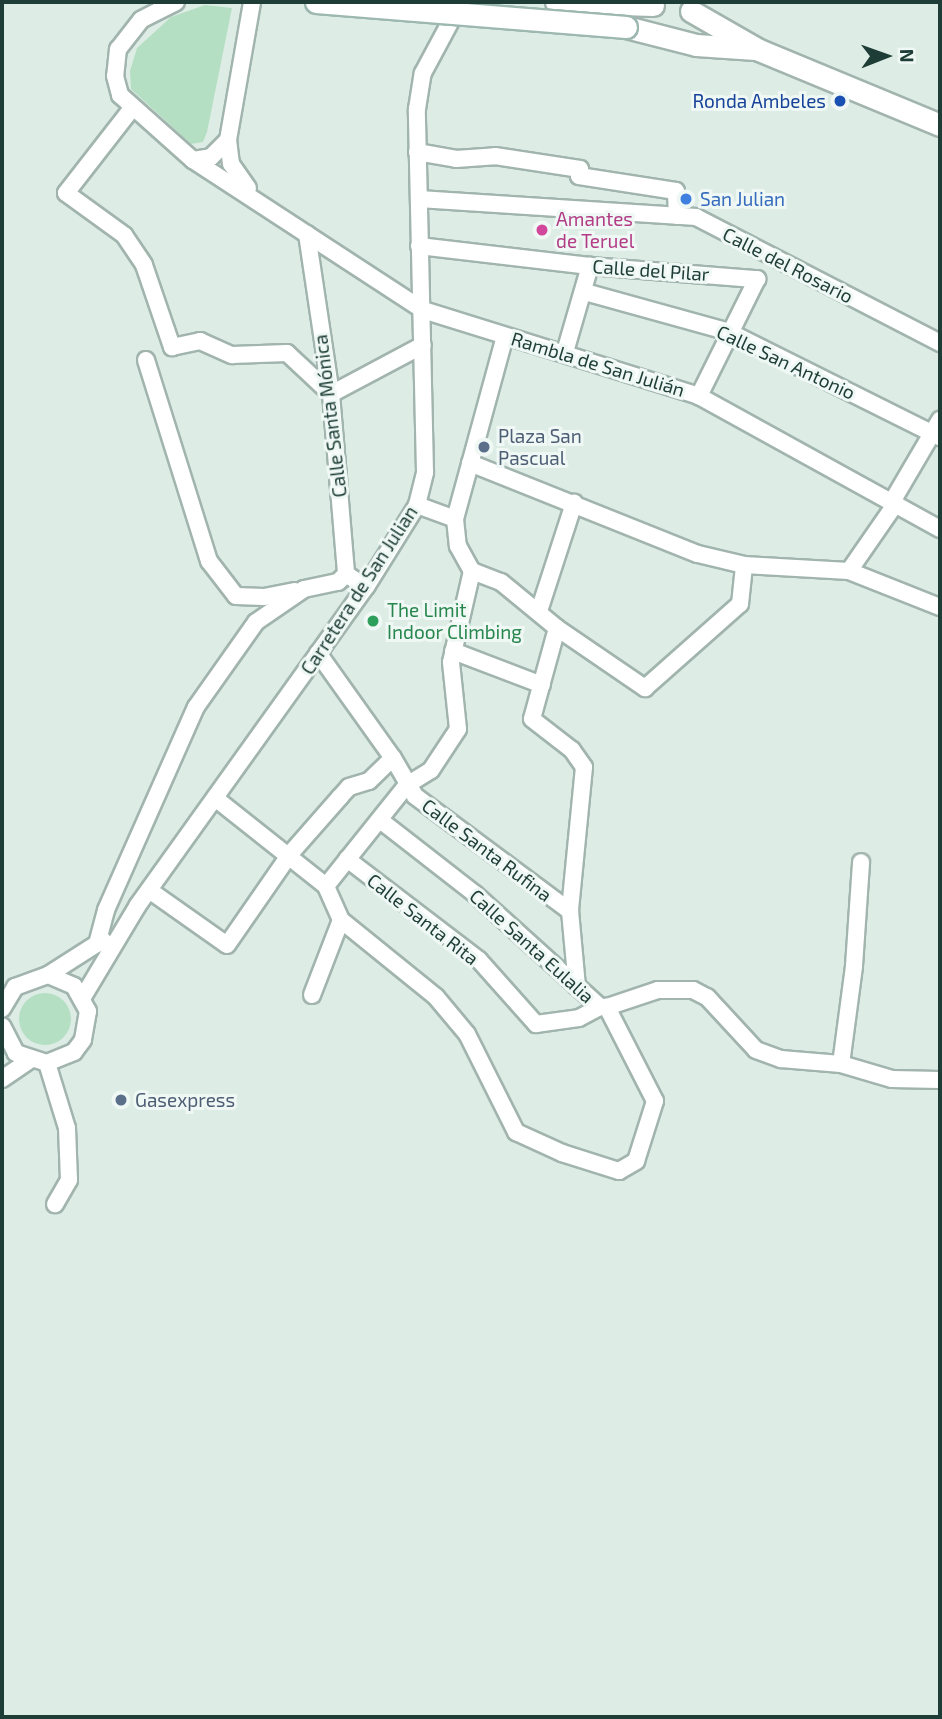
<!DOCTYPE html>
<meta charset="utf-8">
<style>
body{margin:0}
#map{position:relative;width:942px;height:1719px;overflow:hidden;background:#deece6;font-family:"Exo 2",sans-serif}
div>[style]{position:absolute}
.green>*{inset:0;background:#b5dfc2}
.round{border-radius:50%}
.roads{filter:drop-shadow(2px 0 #a1b4ae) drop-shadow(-2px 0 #a1b4ae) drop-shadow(0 2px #a1b4ae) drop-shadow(0 -2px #a1b4ae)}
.minor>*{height:16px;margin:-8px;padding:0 8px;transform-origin:8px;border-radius:8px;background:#fff}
.secondary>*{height:21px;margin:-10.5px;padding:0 10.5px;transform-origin:10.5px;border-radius:10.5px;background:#fff}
.bridges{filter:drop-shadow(2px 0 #9cb8b0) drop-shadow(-2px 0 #9cb8b0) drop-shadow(0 2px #9cb8b0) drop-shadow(0 -2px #9cb8b0)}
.secondary-bridge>*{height:21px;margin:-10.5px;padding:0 10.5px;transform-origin:10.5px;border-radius:10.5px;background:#fff}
.dots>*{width:19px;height:19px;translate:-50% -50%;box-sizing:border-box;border:4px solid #eff8f4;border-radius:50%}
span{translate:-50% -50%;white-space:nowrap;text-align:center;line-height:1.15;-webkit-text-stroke:6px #eff8f4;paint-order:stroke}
.transit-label{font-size:19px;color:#164399}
.right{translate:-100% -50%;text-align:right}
.shop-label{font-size:19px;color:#366cbe}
.left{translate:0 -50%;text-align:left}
.hotel-label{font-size:19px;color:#b23c85}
.street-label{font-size:19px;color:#1e3d36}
.service-label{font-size:19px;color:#4e5e75}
.leisure-label{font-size:19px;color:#27864d}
.frame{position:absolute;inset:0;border:4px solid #1e3d36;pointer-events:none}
.north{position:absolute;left:851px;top:21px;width:70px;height:70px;-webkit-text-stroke:5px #eff8f4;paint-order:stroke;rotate:89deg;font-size:19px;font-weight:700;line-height:28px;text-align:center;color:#1e3d36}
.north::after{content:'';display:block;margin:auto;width:24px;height:32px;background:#1e3d36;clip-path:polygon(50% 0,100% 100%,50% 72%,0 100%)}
</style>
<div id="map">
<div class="green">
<div style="clip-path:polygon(205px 5px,232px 8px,207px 132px,203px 142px,191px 144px,131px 89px,130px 71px,137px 48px,171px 17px)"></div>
<div class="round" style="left:19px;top:993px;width:52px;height:52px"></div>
</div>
<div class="roads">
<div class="minor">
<div style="left:176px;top:2px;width:39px;rotate:153deg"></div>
<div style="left:141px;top:20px;width:37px;rotate:128deg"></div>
<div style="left:118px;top:49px;width:27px;rotate:96deg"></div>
<div style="left:115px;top:76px;width:20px;rotate:75deg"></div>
<div style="left:120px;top:95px;width:98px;rotate:41.7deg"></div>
<div style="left:193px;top:160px;width:275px;rotate:33.1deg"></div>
<div style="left:423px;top:310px;width:289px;rotate:17.3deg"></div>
<div style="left:699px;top:396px;width:275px;rotate:28.9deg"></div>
<div style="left:133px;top:107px;width:109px;rotate:127.9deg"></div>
<div style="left:66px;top:193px;width:72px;rotate:35.9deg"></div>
<div style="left:124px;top:235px;width:36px;rotate:56deg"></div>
<div style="left:144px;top:265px;width:87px;rotate:71.1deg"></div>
<div style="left:172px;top:347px;width:29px;rotate:-12deg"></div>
<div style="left:200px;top:341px;width:35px;rotate:24deg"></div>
<div style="left:232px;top:355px;width:55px;rotate:-2.1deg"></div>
<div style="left:287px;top:353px;width:60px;rotate:43deg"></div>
<div style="left:331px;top:394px;width:104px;rotate:-28deg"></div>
<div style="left:417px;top:152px;width:40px;rotate:10deg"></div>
<div style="left:456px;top:159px;width:39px;rotate:-4deg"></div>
<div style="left:495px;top:156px;width:86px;rotate:8.7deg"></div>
<div style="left:580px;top:169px;width:7px;rotate:98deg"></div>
<div style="left:579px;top:176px;width:98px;rotate:8.8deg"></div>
<div style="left:676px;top:191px;width:25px;rotate:88deg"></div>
<div style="left:193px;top:160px;width:18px;rotate:-9deg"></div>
<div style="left:211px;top:157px;width:24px;rotate:-45deg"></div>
<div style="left:248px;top:188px;width:29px;rotate:-125deg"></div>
<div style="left:231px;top:164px;width:24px;rotate:-97deg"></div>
<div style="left:228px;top:140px;width:140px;rotate:-80.1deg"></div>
<div style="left:419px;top:199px;width:278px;rotate:3.7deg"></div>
<div style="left:696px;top:217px;width:275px;rotate:27.3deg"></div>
<div style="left:307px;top:234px;width:162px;rotate:81.5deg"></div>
<div style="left:331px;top:394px;width:181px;rotate:85.2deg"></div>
<div style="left:346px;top:574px;width:11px;rotate:34deg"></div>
<div style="left:419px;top:246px;width:172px;rotate:6.7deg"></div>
<div style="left:590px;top:266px;width:168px;rotate:4.5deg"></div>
<div style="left:757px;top:279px;width:131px;rotate:116.4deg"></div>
<div style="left:585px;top:292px;width:149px;rotate:15.5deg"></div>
<div style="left:729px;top:332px;width:236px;rotate:26.5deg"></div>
<div style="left:505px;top:336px;width:190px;rotate:105.3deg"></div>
<div style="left:455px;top:519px;width:27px;rotate:84deg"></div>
<div style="left:458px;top:546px;width:29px;rotate:61deg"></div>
<div style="left:472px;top:571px;width:31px;rotate:21deg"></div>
<div style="left:501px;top:582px;width:72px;rotate:39.4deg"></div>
<div style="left:557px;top:628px;width:107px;rotate:34.3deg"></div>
<div style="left:645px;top:688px;width:127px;rotate:-41.5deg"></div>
<div style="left:740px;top:604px;width:39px;rotate:-84deg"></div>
<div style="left:565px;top:352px;width:90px;rotate:-73.8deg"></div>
<div style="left:146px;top:360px;width:211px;rotate:72.6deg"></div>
<div style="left:209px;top:561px;width:44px;rotate:52.4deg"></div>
<div style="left:236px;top:596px;width:28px;rotate:2deg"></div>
<div style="left:264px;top:597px;width:31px;rotate:-11deg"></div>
<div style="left:470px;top:463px;width:245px;rotate:21.8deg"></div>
<div style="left:698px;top:554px;width:47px;rotate:13.4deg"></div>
<div style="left:744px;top:565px;width:105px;rotate:3.3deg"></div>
<div style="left:849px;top:571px;width:83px;rotate:-55.3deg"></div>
<div style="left:893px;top:500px;width:93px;rotate:-59.6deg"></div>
<div style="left:417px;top:505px;width:40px;rotate:20.2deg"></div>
<div style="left:849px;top:571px;width:98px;rotate:21.6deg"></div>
<div style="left:539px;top:611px;width:114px;rotate:-72deg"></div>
<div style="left:557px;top:628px;width:94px;rotate:105.4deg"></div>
<div style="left:532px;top:719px;width:51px;rotate:37.8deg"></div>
<div style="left:572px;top:750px;width:21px;rotate:55deg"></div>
<div style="left:584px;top:767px;width:145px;rotate:95.6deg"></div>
<div style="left:570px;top:911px;width:76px;rotate:84.7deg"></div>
<div style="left:453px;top:651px;width:95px;rotate:20.9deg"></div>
<div style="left:318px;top:653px;width:129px;rotate:54.5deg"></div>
<div style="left:393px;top:758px;width:44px;rotate:59.9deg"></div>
<div style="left:415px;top:796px;width:193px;rotate:36.6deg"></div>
<div style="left:215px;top:798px;width:142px;rotate:38.4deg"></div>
<div style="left:380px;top:820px;width:120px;rotate:37.9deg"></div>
<div style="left:475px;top:894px;width:169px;rotate:42.1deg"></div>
<div style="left:600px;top:1007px;width:7px"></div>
<div style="left:347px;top:859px;width:166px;rotate:37.4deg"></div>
<div style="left:479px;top:960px;width:86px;rotate:48.3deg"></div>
<div style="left:536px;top:1024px;width:43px;rotate:-7.9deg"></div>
<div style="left:579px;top:1018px;width:24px;rotate:-28deg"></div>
<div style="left:149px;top:890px;width:95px;rotate:35.2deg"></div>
<div style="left:227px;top:945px;width:111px;rotate:-55.3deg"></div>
<div style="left:290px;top:854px;width:76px;rotate:-48.7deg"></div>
<div style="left:340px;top:797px;width:13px;rotate:-48deg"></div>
<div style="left:349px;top:787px;width:21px;rotate:-17deg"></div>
<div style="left:369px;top:781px;width:33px;rotate:-44deg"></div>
<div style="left:341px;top:920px;width:122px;rotate:39deg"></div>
<div style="left:436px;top:997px;width:48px;rotate:50deg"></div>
<div style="left:467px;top:1034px;width:110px;rotate:63.4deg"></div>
<div style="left:516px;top:1132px;width:51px;rotate:24.5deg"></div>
<div style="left:562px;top:1153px;width:60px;rotate:17.5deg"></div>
<div style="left:619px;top:1171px;width:20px;rotate:-30deg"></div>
<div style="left:636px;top:1161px;width:63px;rotate:-72.4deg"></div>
<div style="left:655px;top:1101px;width:106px;rotate:-117.1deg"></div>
<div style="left:97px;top:944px;width:35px;rotate:-75deg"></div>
<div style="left:106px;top:910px;width:222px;rotate:-66.1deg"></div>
<div style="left:196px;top:707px;width:104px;rotate:-54.8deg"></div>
<div style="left:256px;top:622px;width:58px;rotate:-34.5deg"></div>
<div style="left:304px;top:589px;width:35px;rotate:-12deg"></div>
<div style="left:338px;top:582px;width:11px;rotate:-45deg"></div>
<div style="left:48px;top:975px;width:65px;rotate:-32.5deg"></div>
<div style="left:312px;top:995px;width:80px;rotate:-68.9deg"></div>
<div style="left:341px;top:920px;width:37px;rotate:-114deg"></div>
<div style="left:326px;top:886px;width:129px;rotate:-51.3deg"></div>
<div style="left:407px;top:785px;width:28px;rotate:-32deg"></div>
<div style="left:431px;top:770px;width:49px;rotate:-56.6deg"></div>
<div style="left:458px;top:729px;width:67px;rotate:-96deg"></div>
<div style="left:451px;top:662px;width:93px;rotate:-77deg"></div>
<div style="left:83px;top:997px;width:107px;rotate:-59.1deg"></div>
<div style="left:138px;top:905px;width:391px;rotate:-54.4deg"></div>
<div style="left:366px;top:587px;width:97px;rotate:-58.1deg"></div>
<div style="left:417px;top:505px;width:34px;rotate:-76deg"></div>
<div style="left:425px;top:472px;width:363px;rotate:-91.3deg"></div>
<div style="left:417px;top:109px;width:36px;rotate:-81deg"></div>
<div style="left:423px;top:73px;width:81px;rotate:-61.8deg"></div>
<div style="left:607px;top:1007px;width:54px;rotate:-18.4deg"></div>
<div style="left:658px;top:990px;width:35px"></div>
<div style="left:693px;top:990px;width:16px;rotate:27deg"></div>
<div style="left:707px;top:997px;width:72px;rotate:47.2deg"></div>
<div style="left:756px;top:1050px;width:27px;rotate:20deg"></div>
<div style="left:781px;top:1059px;width:60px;rotate:4.8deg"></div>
<div style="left:841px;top:1064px;width:53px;rotate:16.4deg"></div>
<div style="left:892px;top:1079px;width:48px;rotate:1.2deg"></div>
<div style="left:2px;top:1009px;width:26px;rotate:-59deg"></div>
<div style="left:15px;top:987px;width:35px;rotate:-20deg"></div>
<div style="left:48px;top:975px;width:28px;rotate:23deg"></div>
<div style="left:74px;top:986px;width:29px;rotate:61deg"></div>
<div style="left:88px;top:1011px;width:29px;rotate:100deg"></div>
<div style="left:83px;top:1040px;width:15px;rotate:127deg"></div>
<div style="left:74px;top:1052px;width:29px;rotate:158deg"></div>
<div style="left:47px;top:1063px;width:33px;rotate:-162deg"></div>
<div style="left:16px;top:1053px;width:30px;rotate:-117deg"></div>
<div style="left:47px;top:1063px;width:68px;rotate:72.9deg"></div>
<div style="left:67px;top:1128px;width:52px;rotate:87.8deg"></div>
<div style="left:69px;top:1180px;width:28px;rotate:120deg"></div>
<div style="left:841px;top:1064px;width:99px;rotate:-82.4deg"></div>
<div style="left:854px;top:966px;width:104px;rotate:-86.1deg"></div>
<div style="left:2px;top:1079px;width:34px;rotate:-34deg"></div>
</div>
<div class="secondary">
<div style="left:556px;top:2px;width:97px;rotate:1.8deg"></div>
<div style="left:691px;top:11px;width:78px;rotate:29.8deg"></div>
<div style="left:759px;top:50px;width:196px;rotate:22.5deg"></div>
<div style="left:626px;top:27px;width:72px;rotate:14.4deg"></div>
<div style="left:696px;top:45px;width:59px;rotate:3.9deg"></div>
</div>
</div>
<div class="bridges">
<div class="secondary-bridge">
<div style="left:316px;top:2px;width:311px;rotate:4.6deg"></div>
</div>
</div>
<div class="dots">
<div style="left:840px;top:101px;background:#1a4fb4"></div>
<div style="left:686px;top:199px;background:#3f7fe0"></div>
<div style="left:542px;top:230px;background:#d1479c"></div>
<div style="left:484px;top:447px;background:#5c6f8a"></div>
<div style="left:373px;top:621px;background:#2e9e5b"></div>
<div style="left:121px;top:1100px;background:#5c6f8a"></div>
</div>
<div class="transit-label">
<span class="right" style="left:826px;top:101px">Ronda Ambeles</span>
</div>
<div class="shop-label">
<span class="left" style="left:700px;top:199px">San Julian</span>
</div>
<div class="hotel-label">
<span class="left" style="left:556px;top:230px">Amantes<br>de Teruel</span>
</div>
<div class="street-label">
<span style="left:788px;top:265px;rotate:27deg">Calle del Rosario</span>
<span style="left:651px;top:270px;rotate:4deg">Calle del Pilar</span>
<span style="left:786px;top:362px;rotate:25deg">Calle San Antonio</span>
<span style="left:598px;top:364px;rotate:17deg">Rambla de San Julián</span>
<span style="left:330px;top:416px;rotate:-97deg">Calle Santa Mónica</span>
<span style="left:359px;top:590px;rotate:-57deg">Carretera de San Julian</span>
<span style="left:487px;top:850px;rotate:37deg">Calle Santa Rufina</span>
<span style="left:423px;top:919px;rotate:38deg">Calle Santa Rita</span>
<span style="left:532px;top:946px;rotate:42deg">Calle Santa Eulalia</span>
</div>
<div class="service-label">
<span class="left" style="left:498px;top:447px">Plaza San<br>Pascual</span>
<span class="left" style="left:135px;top:1100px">Gasexpress</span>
</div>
<div class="leisure-label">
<span class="left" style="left:387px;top:621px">The Limit<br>Indoor Climbing</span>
</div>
<div class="frame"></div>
<div class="north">N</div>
</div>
